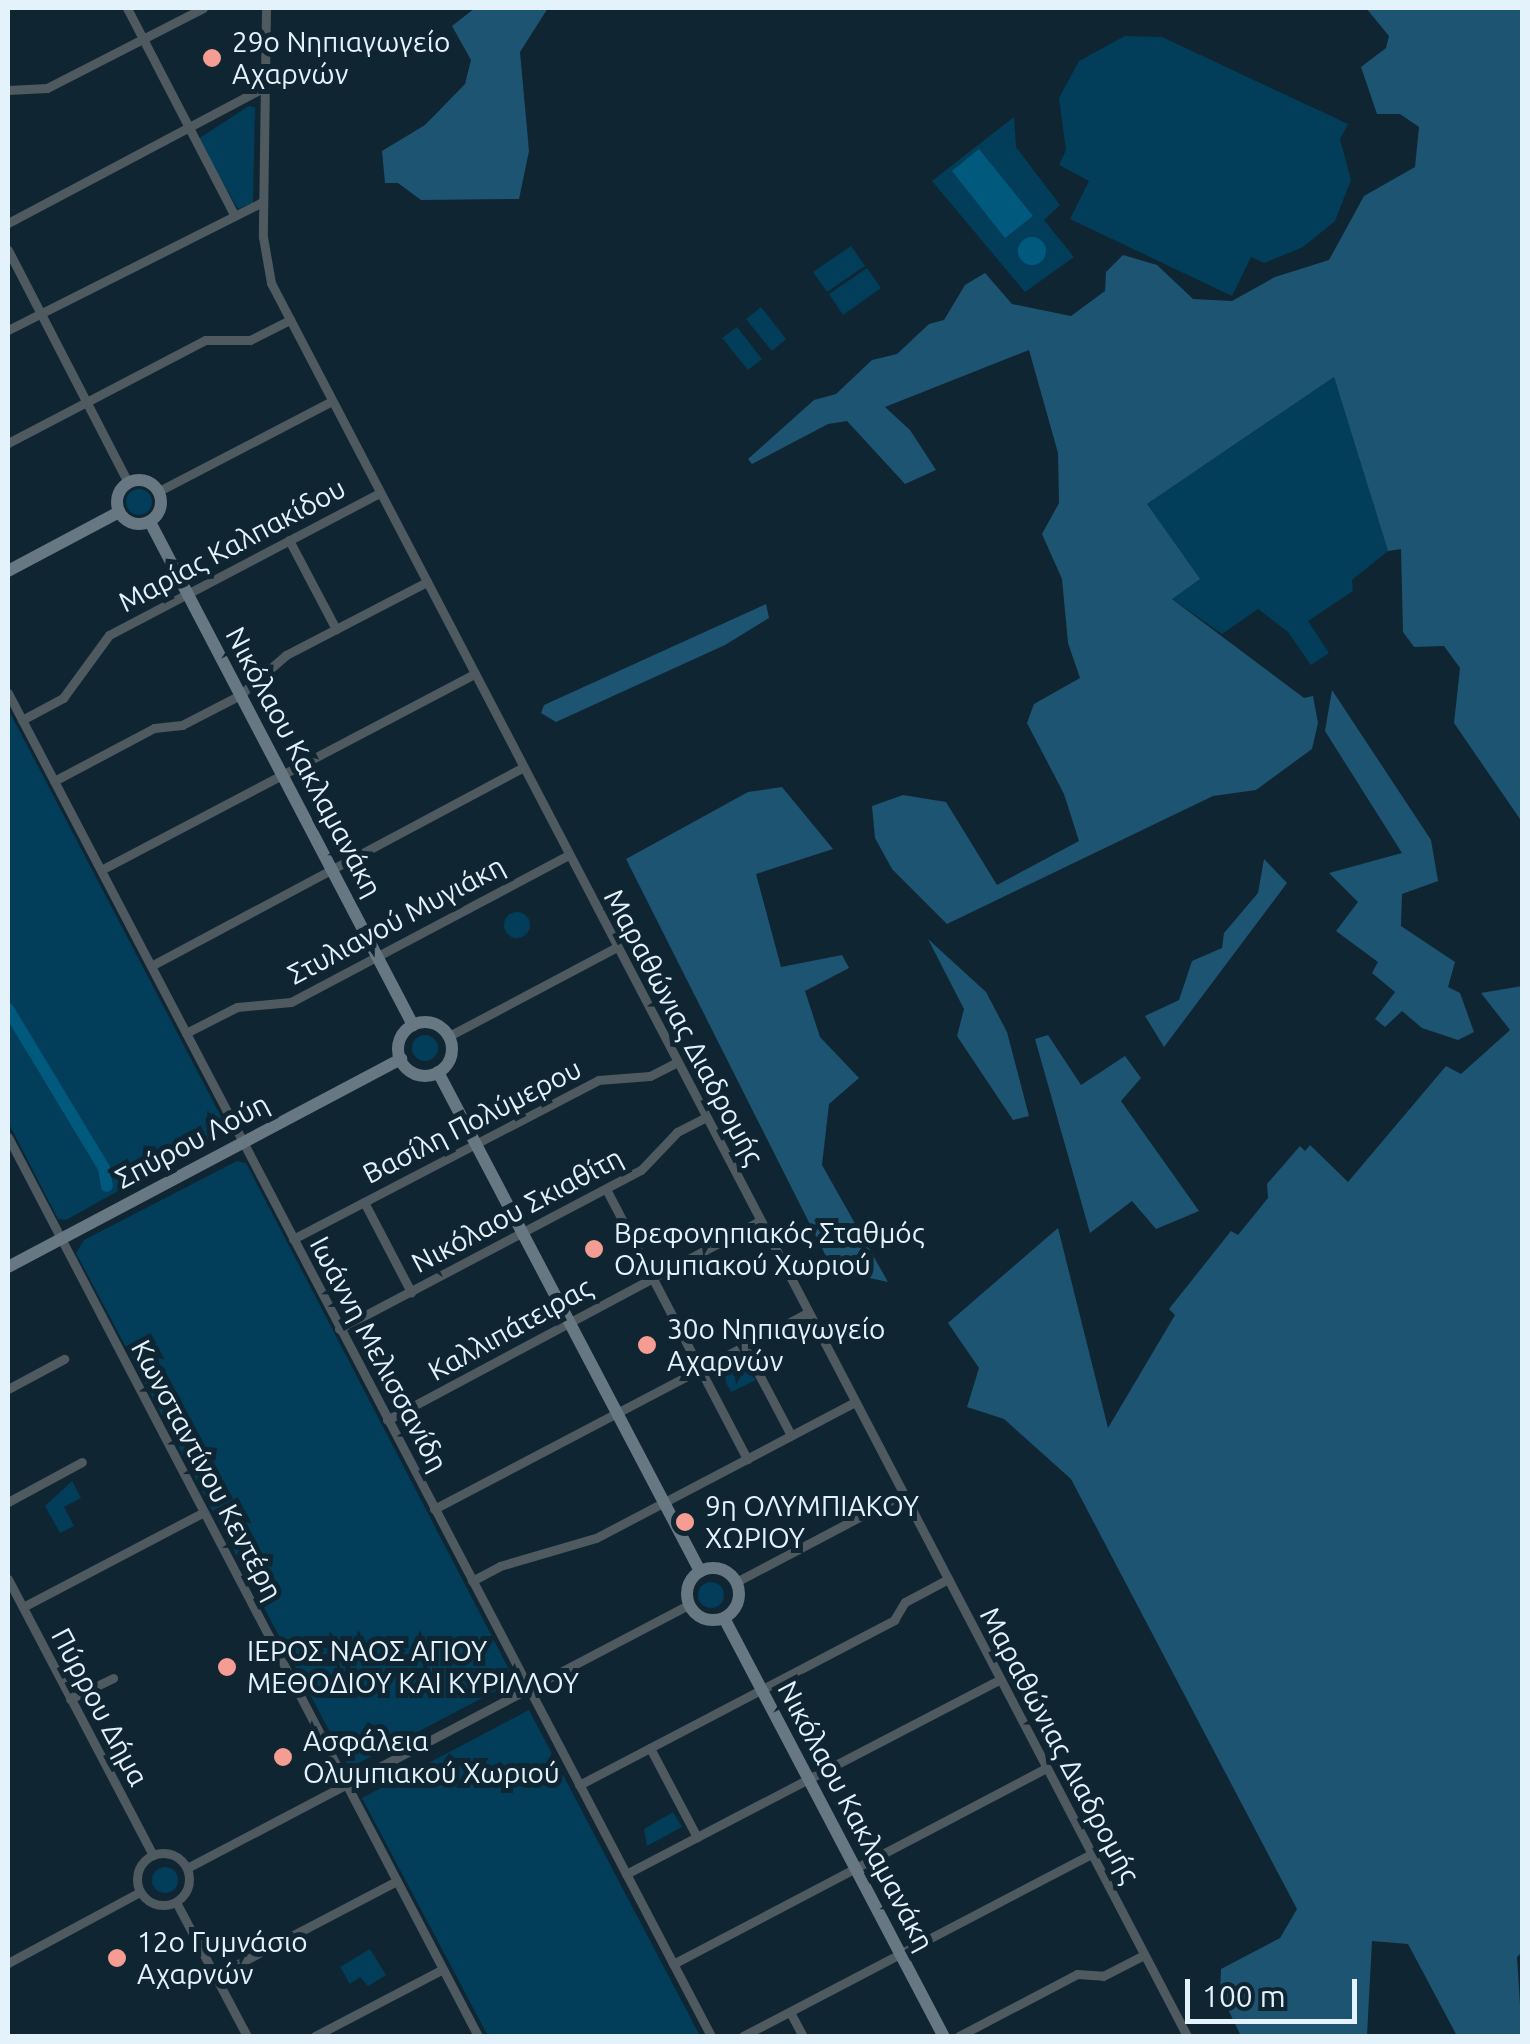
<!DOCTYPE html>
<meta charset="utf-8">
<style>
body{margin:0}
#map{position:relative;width:1530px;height:2044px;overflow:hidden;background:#0f2532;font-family:Ubuntu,sans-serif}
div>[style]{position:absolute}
.green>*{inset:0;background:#023e5a}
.round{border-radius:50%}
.forest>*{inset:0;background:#1d5472}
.water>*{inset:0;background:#02597e}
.canal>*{height:12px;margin:-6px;padding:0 6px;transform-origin:6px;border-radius:6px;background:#02597e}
.street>*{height:9px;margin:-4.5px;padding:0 4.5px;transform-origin:4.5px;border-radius:4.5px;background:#4f5960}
.street>.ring{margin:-4.5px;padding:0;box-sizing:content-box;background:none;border:9px solid #4f5960;border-radius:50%}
.secondary>*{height:12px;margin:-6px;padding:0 6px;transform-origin:6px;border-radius:6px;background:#687883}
.secondary>.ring{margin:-6px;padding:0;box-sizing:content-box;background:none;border:12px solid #687883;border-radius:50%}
.dots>*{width:28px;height:28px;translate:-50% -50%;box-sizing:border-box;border:5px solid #0f2532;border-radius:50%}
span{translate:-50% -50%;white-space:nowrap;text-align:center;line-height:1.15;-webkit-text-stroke:10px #0f2532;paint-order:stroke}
.poi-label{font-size:28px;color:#e4f2fb}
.left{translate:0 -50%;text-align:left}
.street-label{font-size:28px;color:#e4f2fb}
.frame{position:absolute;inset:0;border:10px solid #e4f2fb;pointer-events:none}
.scale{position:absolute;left:1185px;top:1979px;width:172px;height:45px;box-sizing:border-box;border:5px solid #e4f2fb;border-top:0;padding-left:12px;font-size:30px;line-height:35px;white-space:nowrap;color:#e4f2fb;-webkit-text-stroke:8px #0f2532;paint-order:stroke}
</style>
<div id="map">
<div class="green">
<div style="clip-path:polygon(1125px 36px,1162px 37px,1348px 124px,1340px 139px,1351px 180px,1335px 221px,1303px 247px,1264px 263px,1251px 257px,1232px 296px,1070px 219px,1089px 181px,1059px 165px,1066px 150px,1059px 98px,1079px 61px)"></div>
<div style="clip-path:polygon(249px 106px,255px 107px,253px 203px,238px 209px,198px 139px)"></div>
<div style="clip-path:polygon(1014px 117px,1016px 147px,1060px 205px,1044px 220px,1074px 257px,1025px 292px,932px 181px)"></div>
<div style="clip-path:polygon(851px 246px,865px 266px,827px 292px,813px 272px)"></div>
<div style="clip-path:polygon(867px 268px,881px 288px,843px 315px,829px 294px)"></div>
<div style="clip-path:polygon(761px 307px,786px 339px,772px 351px,746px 319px)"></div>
<div style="clip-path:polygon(737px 327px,762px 359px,748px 370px,722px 338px)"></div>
<div style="clip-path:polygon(1334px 377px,1388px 551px,1352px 580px,1353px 591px,1308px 621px,1329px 653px,1311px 665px,1288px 632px,1258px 609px,1222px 634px,1171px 598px,1147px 504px)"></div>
<div class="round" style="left:126px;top:489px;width:26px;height:26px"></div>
<div style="clip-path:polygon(8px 709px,228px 1130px,66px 1220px,58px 1219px,8px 1122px)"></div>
<div class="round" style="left:504px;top:912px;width:26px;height:26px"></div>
<div class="round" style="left:412px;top:1035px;width:26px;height:26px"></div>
<div style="clip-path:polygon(237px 1161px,246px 1163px,515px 1681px,349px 1768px,76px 1253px,84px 1240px)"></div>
<div style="clip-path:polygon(744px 1367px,756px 1380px,731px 1392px,723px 1377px)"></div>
<div style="clip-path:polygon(72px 1481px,81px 1498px,64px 1507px,74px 1526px,60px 1533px,45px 1506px)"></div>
<div class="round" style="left:698px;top:1582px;width:26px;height:26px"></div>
<div style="clip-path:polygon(529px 1710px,700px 2036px,488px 2036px,362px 1798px)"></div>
<div style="clip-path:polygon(673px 1812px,682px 1827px,647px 1846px,644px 1829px)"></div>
<div class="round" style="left:152px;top:1867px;width:26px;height:26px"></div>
<div style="clip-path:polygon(370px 1949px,386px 1975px,368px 1986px,360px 1977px,350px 1984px,340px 1967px)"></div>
</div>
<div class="forest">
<div style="clip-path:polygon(475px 8px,548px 8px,520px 52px,529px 151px,519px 199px,421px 200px,398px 183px,385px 183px,382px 151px,425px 125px,465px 84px,471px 60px,452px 26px)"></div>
<div style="clip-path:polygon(1366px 8px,1522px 8px,1522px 822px,1454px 723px,1460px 668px,1444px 646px,1414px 647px,1403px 632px,1401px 549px,1388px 551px,1334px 377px,1147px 504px,1200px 579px,1172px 599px,1304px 698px,1313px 696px,1318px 723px,1312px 749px,1256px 790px,1213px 796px,947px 924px,892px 869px,875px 838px,872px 806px,903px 795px,946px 802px,997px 885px,1079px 841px,1064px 794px,1027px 723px,1034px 704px,1080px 678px,1068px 643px,1062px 579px,1042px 534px,1059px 503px,1058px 453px,1029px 350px,885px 407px,910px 430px,936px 470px,905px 484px,847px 421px,828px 424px,752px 464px,748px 459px,814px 400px,836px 394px,872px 360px,897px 354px,929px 324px,944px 320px,965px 285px,985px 273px,1012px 304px,1071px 316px,1105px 291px,1106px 272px,1123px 255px,1157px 265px,1193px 299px,1232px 301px,1275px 277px,1329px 260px,1364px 196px,1415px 167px,1419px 127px,1400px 114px,1377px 114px,1361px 67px,1386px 48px,1389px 36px)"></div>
<div style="clip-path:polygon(766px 604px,769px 618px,725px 645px,556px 722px,541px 713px,544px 705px)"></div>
<div style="clip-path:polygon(1332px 690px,1431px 840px,1438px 881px,1402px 894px,1401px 926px,1455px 962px,1448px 987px,1460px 993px,1474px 1032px,1458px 1040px,1422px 1028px,1402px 1011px,1385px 1027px,1375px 1019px,1395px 992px,1372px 973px,1378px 962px,1336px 931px,1358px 902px,1329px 873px,1402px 853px,1325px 731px)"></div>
<div style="clip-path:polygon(782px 787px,833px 849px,756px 874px,781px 967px,842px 955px,849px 968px,805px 991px,820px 1037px,859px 1078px,829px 1104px,822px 1165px,888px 1282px,833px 1270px,626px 859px,748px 792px)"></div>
<div style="clip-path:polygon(1264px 859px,1287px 883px,1164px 1047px,1145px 1016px,1179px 1000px,1192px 961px,1222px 948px,1224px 933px,1258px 893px)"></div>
<div style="clip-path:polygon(928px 939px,986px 992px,1007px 1032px,1029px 1116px,1013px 1120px,957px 1036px,964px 1009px)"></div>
<div style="clip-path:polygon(1522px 986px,1522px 1952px,1517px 1957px,1522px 2036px,1457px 2036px,1408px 1944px,1372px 1941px,1367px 2036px,1241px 2036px,1220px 1993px,1221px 1969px,1280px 1938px,1297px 1909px,1071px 1479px,1004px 1419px,967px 1407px,979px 1368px,948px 1323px,1058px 1228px,1108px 1428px,1175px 1315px,1169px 1309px,1231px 1231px,1238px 1235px,1268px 1198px,1267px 1184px,1300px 1146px,1305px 1151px,1310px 1145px,1348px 1182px,1446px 1066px,1461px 1074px,1510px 1030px,1481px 993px)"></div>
<div style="clip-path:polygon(1048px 1035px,1081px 1085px,1125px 1056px,1141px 1078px,1121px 1101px,1199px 1211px,1156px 1229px,1132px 1201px,1090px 1233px,1035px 1039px)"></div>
</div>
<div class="water">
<div style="clip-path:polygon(979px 149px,1033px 216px,1005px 238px,952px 171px)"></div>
<div class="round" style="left:1018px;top:237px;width:28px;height:28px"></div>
</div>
<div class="canal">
<div style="left:8px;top:1009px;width:186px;rotate:58.9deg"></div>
<div style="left:104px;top:1168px;width:18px;rotate:81deg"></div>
</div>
<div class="street">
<div style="left:127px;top:8px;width:234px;rotate:62.6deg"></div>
<div style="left:266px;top:8px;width:229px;rotate:90.8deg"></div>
<div style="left:263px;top:237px;width:47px;rotate:80.1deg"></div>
<div style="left:271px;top:283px;width:1978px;rotate:62.41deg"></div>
<div style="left:8px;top:90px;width:39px;rotate:-3deg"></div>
<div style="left:47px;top:88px;width:175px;rotate:-27.1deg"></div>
<div style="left:8px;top:223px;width:289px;rotate:-27.9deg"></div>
<div style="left:8px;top:250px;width:261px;rotate:62.7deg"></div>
<div style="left:8px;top:330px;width:284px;rotate:-26.7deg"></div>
<div style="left:8px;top:443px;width:222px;rotate:-27.6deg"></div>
<div style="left:205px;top:340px;width:45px"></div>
<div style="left:250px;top:340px;width:45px;rotate:-26.6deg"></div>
<div style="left:159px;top:491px;width:195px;rotate:-27.5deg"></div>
<div style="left:289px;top:540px;width:101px;rotate:62.2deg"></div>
<div style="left:8px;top:693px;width:1516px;rotate:62.37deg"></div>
<div style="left:22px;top:720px;width:47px;rotate:-28.2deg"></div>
<div style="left:63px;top:698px;width:78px;rotate:-53.9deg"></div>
<div style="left:109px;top:635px;width:306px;rotate:-27.7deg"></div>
<div style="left:54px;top:781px;width:113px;rotate:-27.9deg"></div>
<div style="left:154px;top:728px;width:28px;rotate:-6deg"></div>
<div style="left:182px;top:725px;width:65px;rotate:-27.3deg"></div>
<div style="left:240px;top:695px;width:61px;rotate:-41deg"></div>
<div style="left:286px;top:655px;width:159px;rotate:-27.4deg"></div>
<div style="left:101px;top:870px;width:421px;rotate:-27.7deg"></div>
<div style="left:151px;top:966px;width:422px;rotate:-28.1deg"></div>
<div style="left:186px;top:1033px;width:57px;rotate:-27deg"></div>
<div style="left:237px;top:1007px;width:54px;rotate:-5.3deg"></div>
<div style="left:291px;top:1002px;width:314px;rotate:-27.9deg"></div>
<div style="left:449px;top:1036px;width:190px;rotate:-27.9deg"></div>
<div style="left:8px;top:1137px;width:1014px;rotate:62.4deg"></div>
<div style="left:606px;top:1189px;width:305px;rotate:62.4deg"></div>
<div style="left:364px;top:1202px;width:102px;rotate:62.4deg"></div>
<div style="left:293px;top:1239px;width:344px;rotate:-27.5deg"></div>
<div style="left:598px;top:1080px;width:52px;rotate:-4.4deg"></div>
<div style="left:650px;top:1076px;width:30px;rotate:-27deg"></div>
<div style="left:339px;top:1329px;width:341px;rotate:-27.8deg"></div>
<div style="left:641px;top:1170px;width:52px;rotate:-46.5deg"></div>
<div style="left:677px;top:1132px;width:33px;rotate:-27deg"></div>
<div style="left:744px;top:1346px;width:101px;rotate:62.2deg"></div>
<div style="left:8px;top:1389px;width:64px;rotate:-28.2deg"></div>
<div style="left:387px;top:1420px;width:423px;rotate:-28.1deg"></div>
<div style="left:8px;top:1502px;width:84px;rotate:-28.4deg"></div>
<div style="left:434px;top:1509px;width:422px;rotate:-27.7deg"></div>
<div style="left:8px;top:1579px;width:312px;rotate:62.3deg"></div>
<div style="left:472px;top:1581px;width:32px;rotate:-28deg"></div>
<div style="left:500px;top:1566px;width:100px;rotate:-16.3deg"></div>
<div style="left:596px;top:1538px;width:293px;rotate:-27.7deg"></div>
<div style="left:736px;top:1582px;width:189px;rotate:-27.8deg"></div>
<div style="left:23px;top:1607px;width:204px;rotate:-27.7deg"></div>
<div style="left:70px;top:1699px;width:48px;rotate:-26deg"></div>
<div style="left:650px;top:1748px;width:101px;rotate:62.2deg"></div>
<div style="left:579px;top:1785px;width:356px;rotate:-27.6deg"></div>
<div style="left:894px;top:1620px;width:21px;rotate:-59deg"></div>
<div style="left:905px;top:1602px;width:49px;rotate:-28.1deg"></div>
<div class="ring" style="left:137px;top:1853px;width:43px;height:43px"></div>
<div style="left:187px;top:1868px;width:566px;rotate:-27.7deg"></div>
<div style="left:626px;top:1874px;width:422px;rotate:-27.5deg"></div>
<div style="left:176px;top:1902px;width:152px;rotate:62.1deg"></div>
<div style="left:8px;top:1963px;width:150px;rotate:-28.3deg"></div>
<div style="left:673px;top:1964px;width:421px;rotate:-27.7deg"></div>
<div style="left:215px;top:1976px;width:205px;rotate:-27.6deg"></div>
<div style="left:790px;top:2012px;width:27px;rotate:62deg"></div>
<div style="left:315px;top:2036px;width:144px;rotate:-27.6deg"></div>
<div style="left:743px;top:2036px;width:393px;rotate:-27.6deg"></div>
<div style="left:959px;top:2036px;width:133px;rotate:-27.7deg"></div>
<div style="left:1077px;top:1974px;width:26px;rotate:4deg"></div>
<div style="left:1103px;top:1976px;width:46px;rotate:-27.1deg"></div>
</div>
<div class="secondary">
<div class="ring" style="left:117px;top:480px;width:32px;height:32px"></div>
<div style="left:150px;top:522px;width:568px;rotate:62.4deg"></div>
<div style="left:8px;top:571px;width:126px;rotate:-28deg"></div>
<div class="ring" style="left:398px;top:1022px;width:42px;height:42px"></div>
<div style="left:438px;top:1072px;width:564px;rotate:62.3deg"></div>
<div style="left:8px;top:1267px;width:445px;rotate:-27.9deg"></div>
<div class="ring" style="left:687px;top:1568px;width:40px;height:40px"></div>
<div style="left:724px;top:1618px;width:472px;rotate:62.3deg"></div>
</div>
<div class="dots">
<div style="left:212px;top:58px;background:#f59c93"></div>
<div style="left:594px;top:1249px;background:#f59c93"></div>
<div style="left:647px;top:1345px;background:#f59c93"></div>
<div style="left:685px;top:1522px;background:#f59c93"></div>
<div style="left:227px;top:1667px;background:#f59c93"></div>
<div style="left:283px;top:1757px;background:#f59c93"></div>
<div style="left:117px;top:1958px;background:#f59c93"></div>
</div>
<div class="poi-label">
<span class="left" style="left:232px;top:58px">29ο Νηπιαγωγείο<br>Αχαρνών</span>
<span class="left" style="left:614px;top:1249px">Βρεφονηπιακός Σταθμός<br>Ολυμπιακού Χωριού</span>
<span class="left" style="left:667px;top:1345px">30ο Νηπιαγωγείο<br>Αχαρνών</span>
<span class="left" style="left:705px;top:1522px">9η ΟΛΥΜΠΙΑΚΟΥ<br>ΧΩΡΙΟΥ</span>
<span class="left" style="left:247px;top:1667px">ΙΕΡΟΣ ΝΑΟΣ ΑΓΙΟΥ<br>ΜΕΘΟΔΙΟΥ ΚΑΙ ΚΥΡΙΛΛΟΥ</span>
<span class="left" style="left:303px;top:1757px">Ασφάλεια<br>Ολυμπιακού Χωριού</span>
<span class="left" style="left:137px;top:1958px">12ο Γυμνάσιο<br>Αχαρνών</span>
</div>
<div class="street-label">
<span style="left:232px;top:545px;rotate:-28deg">Μαρίας Καλπακίδου</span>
<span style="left:304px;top:762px;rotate:62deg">Νικόλαου Κακλαμανάκη</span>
<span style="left:396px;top:920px;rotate:-28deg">Στυλιανού Μυγιάκη</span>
<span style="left:684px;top:1027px;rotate:62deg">Μαραθώνιας Διαδρομής</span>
<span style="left:472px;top:1121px;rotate:-27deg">Βασίλη Πολύμερου</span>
<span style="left:192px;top:1141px;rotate:-28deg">Σπύρου Λούη</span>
<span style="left:517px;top:1210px;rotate:-28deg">Νικόλαου Σκιαθίτη</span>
<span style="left:510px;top:1329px;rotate:-29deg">Καλλιπάτειρας</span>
<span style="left:379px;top:1354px;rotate:62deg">Ιωάννη Μελισσανίδη</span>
<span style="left:207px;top:1470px;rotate:62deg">Κωνσταντίνου Κεντέρη</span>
<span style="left:100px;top:1707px;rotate:62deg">Πύρρου Δήμα</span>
<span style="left:1060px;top:1745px;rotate:62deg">Μαραθώνιας Διαδρομής</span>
<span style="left:856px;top:1816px;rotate:62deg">Νικόλαου Κακλαμανάκη</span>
</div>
<div class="frame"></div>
<div class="scale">100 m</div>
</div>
